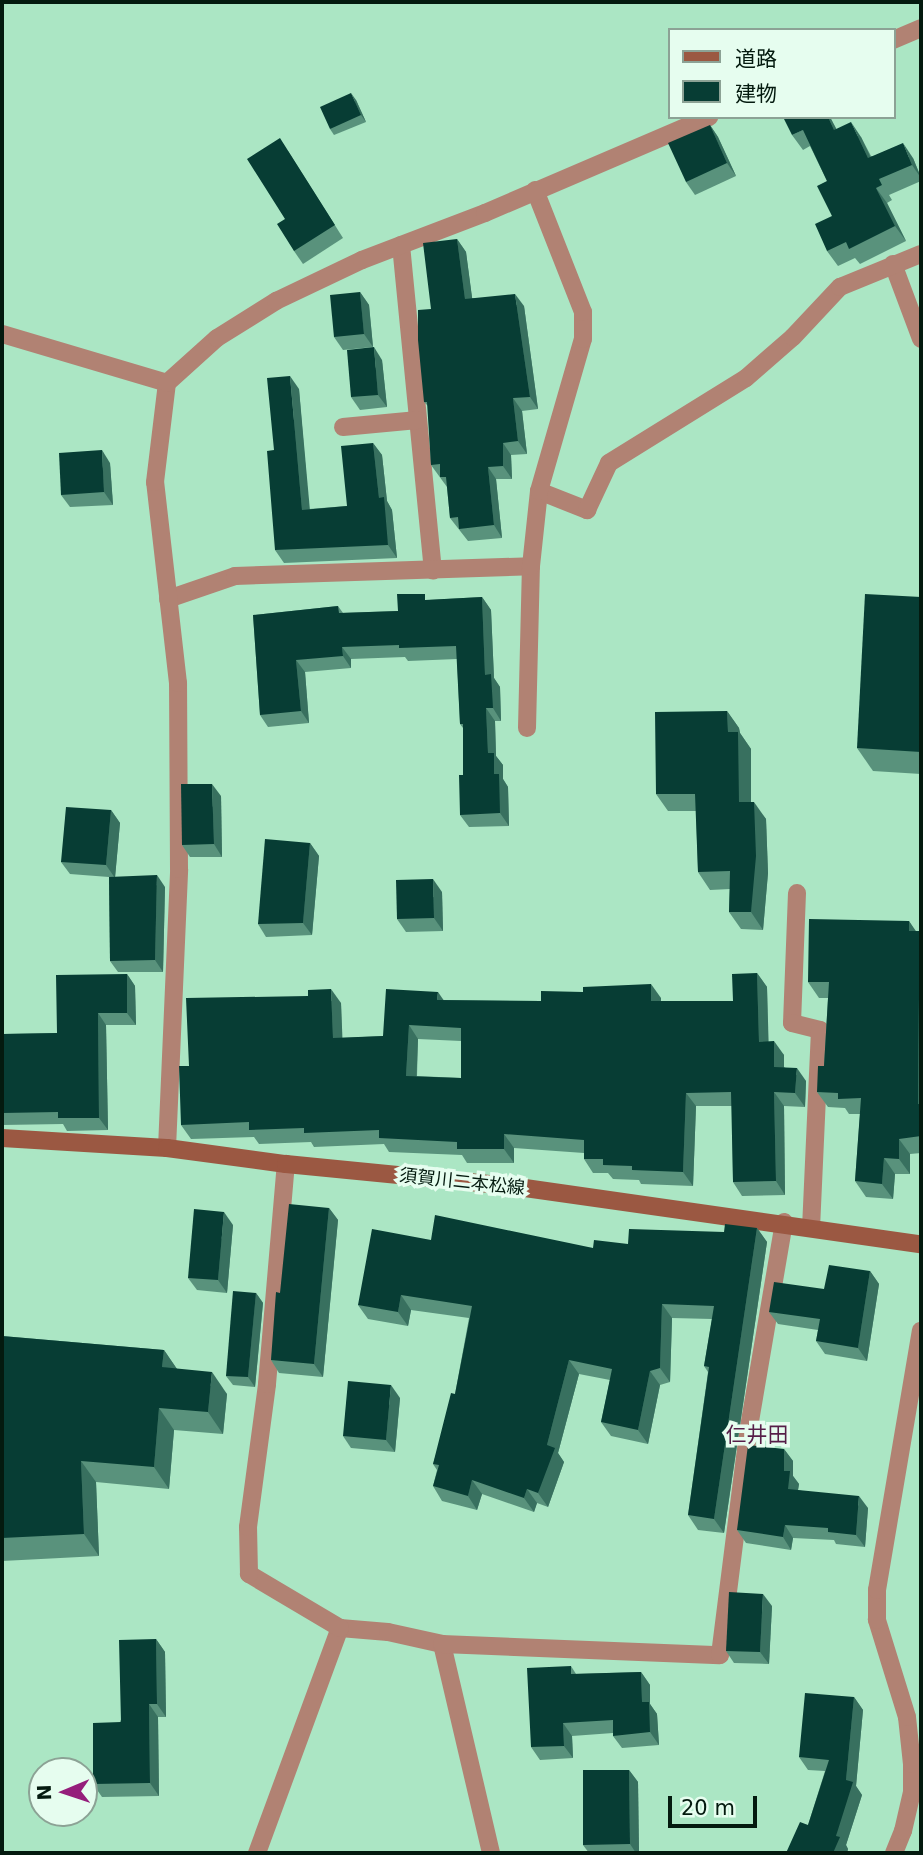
<!DOCTYPE html>
<meta charset="utf-8">
<style>
body{margin:0}
#map{position:relative;width:923px;height:1855px;overflow:hidden;background:#abe6c4;font-family:"DejaVu Sans","Noto Sans JP",sans-serif}
div>[style]{position:absolute}
.street>*{height:18px;margin:-9px;padding:0 9px;transform-origin:9px;border-radius:9px;background:#b18273}
.secondary>*{height:18px;margin:-9px;padding:0 9px;transform-origin:9px;border-radius:9px;background:#9b5842}
.wall>*{inset:0;background:#59927c}
.shaded-wall>*{inset:0;background:#38705f}
.building>*{inset:0;background:#073d34}
span{translate:-50% -50%;white-space:nowrap;text-align:center;line-height:1.15;-webkit-text-stroke:7px #e6fdef;paint-order:stroke}
.street-label{font-size:18px;color:#041a0f}
.quarter-label{font-size:21px;color:#561e48}
.frame{position:absolute;inset:0;border:4px solid #041a0f;pointer-events:none}
.legend{position:absolute;left:668px;top:28px;width:228px;height:91px;box-sizing:border-box;background:#e6fdef;border:2px solid #8ca295;margin:0;padding:9px 12px;list-style:none;font-size:21px;color:#041a0f}
.legend li{display:flex;align-items:center;gap:14px;height:35px}
.legend b{width:35px;border:2px solid #8ca295}
.north{position:absolute;left:28px;top:1757px;width:70px;height:70px;box-sizing:border-box;background:#e6fdef;border:2px solid #8ca295;border-radius:50%;rotate:268deg;font-size:19px;font-weight:700;line-height:28px;text-align:center;color:#041a0f}
.north::after{content:'';display:block;margin:auto;width:24px;height:32px;background:#951e7b;clip-path:polygon(50% 0,100% 100%,50% 72%,0 100%)}
.scale{position:absolute;left:668px;top:1796px;width:89px;height:32px;box-sizing:border-box;border:4px solid #041a0f;border-top:0;padding-left:9px;font-size:21px;line-height:24px;white-space:nowrap;color:#041a0f;-webkit-text-stroke:5px #e6fdef;paint-order:stroke}
</style>
<div id="map">
<div class="street">
<div style="left:893px;top:40px;width:30px;rotate:-23deg"></div>
<div style="left:401px;top:245px;width:327px;rotate:84.4deg"></div>
<div style="left:893px;top:264px;width:80px;rotate:69.5deg"></div>
<div style="left:2px;top:334px;width:172px;rotate:16.5deg"></div>
<div style="left:343px;top:427px;width:75px;rotate:-5.3deg"></div>
<div style="left:539px;top:491px;width:52px;rotate:21.6deg"></div>
<div style="left:587px;top:510px;width:52px;rotate:-64.9deg"></div>
<div style="left:609px;top:463px;width:161px;rotate:-31.8deg"></div>
<div style="left:746px;top:378px;width:62px;rotate:-41.1deg"></div>
<div style="left:793px;top:337px;width:69px;rotate:-46.8deg"></div>
<div style="left:840px;top:287px;width:87px;rotate:-22.2deg"></div>
<div style="left:168px;top:599px;width:71px;rotate:-18.9deg"></div>
<div style="left:235px;top:576px;width:296px;rotate:-1.9deg"></div>
<div style="left:527px;top:728px;width:162px;rotate:-88.6deg"></div>
<div style="left:531px;top:566px;width:75px;rotate:-83.9deg"></div>
<div style="left:539px;top:491px;width:158px;rotate:-73.9deg"></div>
<div style="left:583px;top:339px;width:27px;rotate:-90deg"></div>
<div style="left:583px;top:312px;width:131px;rotate:-111.5deg"></div>
<div style="left:797px;top:893px;width:130px;rotate:92.2deg"></div>
<div style="left:792px;top:1023px;width:29px;rotate:14deg"></div>
<div style="left:820px;top:1030px;width:197px;rotate:92.6deg"></div>
<div style="left:167px;top:1148px;width:279px;rotate:-87.5deg"></div>
<div style="left:179px;top:869px;width:186px;rotate:-90.3deg"></div>
<div style="left:178px;top:683px;width:202px;rotate:-96.5deg"></div>
<div style="left:155px;top:482px;width:100px;rotate:-83.1deg"></div>
<div style="left:167px;top:383px;width:67px;rotate:-42deg"></div>
<div style="left:217px;top:338px;width:70px;rotate:-32.1deg"></div>
<div style="left:276px;top:301px;width:95px;rotate:-25.5deg"></div>
<div style="left:362px;top:260px;width:132px;rotate:-20.9deg"></div>
<div style="left:485px;top:213px;width:244px;rotate:-23.2deg"></div>
<div style="left:340px;top:1628px;width:48px;rotate:4.8deg"></div>
<div style="left:388px;top:1632px;width:55px;rotate:12.5deg"></div>
<div style="left:442px;top:1644px;width:215px;rotate:76.8deg"></div>
<div style="left:442px;top:1644px;width:278px;rotate:2.3deg"></div>
<div style="left:720px;top:1655px;width:230px;rotate:-82.8deg"></div>
<div style="left:749px;top:1427px;width:208px;rotate:-80.3deg"></div>
<div style="left:257px;top:1853px;width:240px;rotate:-69.8deg"></div>
<div style="left:340px;top:1628px;width:106px;rotate:-149.3deg"></div>
<div style="left:249px;top:1574px;width:47px;rotate:-91.2deg"></div>
<div style="left:248px;top:1527px;width:144px;rotate:-82.4deg"></div>
<div style="left:267px;top:1384px;width:221px;rotate:-85.1deg"></div>
<div style="left:894px;top:1853px;width:24px;rotate:-68deg"></div>
<div style="left:903px;top:1831px;width:39px;rotate:-77deg"></div>
<div style="left:912px;top:1793px;width:29px;rotate:-90deg"></div>
<div style="left:912px;top:1764px;width:47px;rotate:-96.1deg"></div>
<div style="left:907px;top:1717px;width:102px;rotate:-107.2deg"></div>
<div style="left:877px;top:1620px;width:30px;rotate:-90deg"></div>
<div style="left:877px;top:1590px;width:263px;rotate:-80.4deg"></div>
</div>
<div class="secondary">
<div style="left:2px;top:1138px;width:165px;rotate:3.5deg"></div>
<div style="left:167px;top:1148px;width:120px;rotate:7.7deg"></div>
<div style="left:286px;top:1164px;width:226px;rotate:5.6deg"></div>
<div style="left:511px;top:1186px;width:414px;rotate:8.1deg"></div>
</div>
<div class="wall">
<div style="clip-path:polygon(356px 100px,366px 122px,334px 135px,330px 129px)"></div>
<div style="clip-path:polygon(830px 117px,836px 129px,861px 137px,871px 156px,913px 158px,921px 177px,921px 181px,889px 195px,892px 200px,887px 203px,906px 241px,860px 264px,855px 258px,838px 266px,827px 251px,832px 216px,827px 181px,810px 146px,803px 150px,792px 135px)"></div>
<div style="clip-path:polygon(710px 125px,718px 137px,736px 176px,695px 195px,686px 182px)"></div>
<div style="clip-path:polygon(288px 151px,343px 238px,303px 264px,294px 251px,285px 219px)"></div>
<div style="clip-path:polygon(457px 239px,466px 252px,472px 298px,524px 306px,538px 409px,522px 411px,527px 454px,511px 455px,512px 479px,496px 479px,502px 538px,468px 541px,450px 518px,447px 487px,431px 465px,428px 406px,424px 402px,431px 309px)"></div>
<div style="clip-path:polygon(360px 292px,369px 305px,373px 347px,343px 350px,334px 337px)"></div>
<div style="clip-path:polygon(382px 360px,387px 407px,360px 410px,351px 397px)"></div>
<div style="clip-path:polygon(299px 389px,309px 509px,347px 506px,373px 443px,382px 455px,387px 501px,392px 510px,397px 558px,284px 563px,275px 550px)"></div>
<div style="clip-path:polygon(110px 463px,113px 505px,70px 507px,61px 495px)"></div>
<div style="clip-path:polygon(482px 597px,491px 610px,494px 678px,500px 687px,501px 721px,495px 721px,496px 756px,503px 765px,503px 779px,508px 787px,509px 826px,469px 827px,460px 815px,463px 775px,463px 728px,460px 724px,457px 659px,408px 661px,405px 657px,351px 659px,351px 668px,305px 672px,309px 723px,268px 727px,260px 715px,253px 615px,338px 606px,343px 613px,398px 611px,429px 600px)"></div>
<div style="clip-path:polygon(921px 597px,921px 774px,873px 771px,857px 748px)"></div>
<div style="clip-path:polygon(727px 711px,739px 728px,740px 733px,751px 749px,751px 802px,766px 819px,768px 873px,763px 930px,741px 929px,729px 912px,730px 889px,710px 890px,698px 872px,696px 811px,668px 811px,656px 794px)"></div>
<div style="clip-path:polygon(221px 796px,222px 857px,190px 857px,182px 845px)"></div>
<div style="clip-path:polygon(111px 810px,120px 823px,115px 877px,165px 887px,163px 972px,118px 972px,110px 961px,109px 877px,70px 874px,61px 862px)"></div>
<div style="clip-path:polygon(310px 843px,319px 856px,312px 935px,266px 937px,258px 924px)"></div>
<div style="clip-path:polygon(442px 892px,443px 931px,406px 932px,397px 919px)"></div>
<div style="clip-path:polygon(909px 921px,915px 931px,921px 931px,921px 1153px,910px 1154px,910px 1174px,895px 1174px,893px 1199px,866px 1197px,855px 1181px,860px 1114px,849px 1114px,845px 1108px,828px 1107px,817px 1092px,824px 1066px,828px 998px,819px 998px,808px 982px)"></div>
<div style="clip-path:polygon(evenodd,757px 973px,767px 987px,768px 1042px,784px 1055px,784px 1067px,806px 1081px,805px 1107px,784px 1106px,785px 1195px,742px 1196px,733px 1182px,732px 1106px,696px 1106px,693px 1186px,641px 1184px,639px 1180px,613px 1179px,608px 1173px,593px 1173px,584px 1159px,584px 1153px,514px 1148px,514px 1163px,467px 1163px,462px 1155px,389px 1152px,384px 1144px,314px 1147px,311px 1142px,259px 1144px,254px 1137px,191px 1139px,181px 1125px,189px 1066px,308px 996px,341px 1003px,342px 1038px,383px 1036px,444px 1000px,541px 1001px,661px 998px,661px 1001px,733px 1001px,757px 973px,418px 1039px,461px 1041px,461px 1078px,417px 1076px,418px 1039px)"></div>
<div style="clip-path:polygon(127px 974px,135px 986px,136px 1025px,106px 1025px,108px 1130px,67px 1131px,63px 1124px,2px 1125px,2px 994px,4px 996px,4px 1034px,57px 1033px)"></div>
<div style="clip-path:polygon(329px 1208px,338px 1220px,323px 1377px,279px 1373px,271px 1360px,280px 1293px)"></div>
<div style="clip-path:polygon(233px 1225px,227px 1293px,197px 1290px,188px 1278px)"></div>
<div style="clip-path:polygon(757px 1228px,767px 1242px,724px 1533px,698px 1530px,688px 1515px,708px 1372px,704px 1366px,712px 1319px,672px 1318px,670px 1382px,660px 1385px,648px 1444px,611px 1436px,601px 1422px,610px 1380px,579px 1374px,558px 1453px,564px 1462px,548px 1507px,537px 1503px,534px 1512px,482px 1494px,477px 1510px,442px 1501px,433px 1486px,437px 1470px,433px 1464px,455px 1394px,469px 1318px,411px 1310px,408px 1326px,368px 1319px,358px 1305px,431px 1240px,593px 1248px,628px 1244px)"></div>
<div style="clip-path:polygon(870px 1271px,879px 1284px,867px 1361px,825px 1354px,816px 1341px,818px 1330px,778px 1324px,769px 1312px)"></div>
<div style="clip-path:polygon(256px 1293px,263px 1303px,255px 1387px,233px 1385px,226px 1376px)"></div>
<div style="clip-path:polygon(2px 1336px,164px 1350px,177px 1369px,227px 1394px,223px 1434px,174px 1430px,169px 1489px,96px 1482px,99px 1556px,2px 1561px)"></div>
<div style="clip-path:polygon(400px 1398px,395px 1452px,351px 1448px,343px 1436px)"></div>
<div style="clip-path:polygon(784px 1449px,793px 1461px,793px 1476px,799px 1484px,798px 1490px,868px 1508px,865px 1547px,836px 1544px,834px 1540px,793px 1538px,791px 1550px,746px 1543px,737px 1530px)"></div>
<div style="clip-path:polygon(772px 1606px,769px 1664px,734px 1663px,726px 1651px)"></div>
<div style="clip-path:polygon(156px 1639px,165px 1652px,166px 1717px,158px 1717px,159px 1796px,102px 1797px,93px 1784px)"></div>
<div style="clip-path:polygon(571px 1666px,576px 1674px,641px 1672px,650px 1685px,650px 1704px,657px 1714px,659px 1745px,622px 1748px,613px 1736px,613px 1733px,572px 1736px,573px 1758px,540px 1760px,531px 1747px)"></div>
<div style="clip-path:polygon(854px 1697px,863px 1710px,856px 1786px,862px 1795px,846px 1845px,848px 1849px,847px 1853px,786px 1853px,808px 1825px,825px 1771px,808px 1770px,799px 1757px)"></div>
<div style="clip-path:polygon(629px 1770px,638px 1782px,639px 1853px,589px 1853px,583px 1845px)"></div>
</div>
<div class="shaded-wall">
<div style="clip-path:polygon(351px 93px,356px 100px,366px 122px,361px 115px)"></div>
<div style="clip-path:polygon(828px 117px,830px 117px,845px 145px,834px 130px)"></div>
<div style="clip-path:polygon(851px 122px,861px 137px,878px 173px,868px 158px)"></div>
<div style="clip-path:polygon(710px 125px,718px 137px,736px 176px,727px 163px)"></div>
<div style="clip-path:polygon(903px 143px,913px 158px,921px 178px,912px 165px)"></div>
<div style="clip-path:polygon(876px 188px,887px 203px,906px 241px,895px 226px)"></div>
<div style="clip-path:polygon(457px 239px,466px 252px,474px 312px,465px 299px)"></div>
<div style="clip-path:polygon(360px 292px,369px 305px,373px 347px,364px 334px)"></div>
<div style="clip-path:polygon(515px 294px,524px 306px,538px 409px,530px 397px)"></div>
<div style="clip-path:polygon(374px 347px,382px 360px,387px 407px,378px 395px)"></div>
<div style="clip-path:polygon(290px 376px,299px 389px,311px 522px,302px 510px)"></div>
<div style="clip-path:polygon(513px 398px,522px 411px,527px 454px,518px 441px)"></div>
<div style="clip-path:polygon(373px 443px,382px 455px,387px 501px,392px 510px,397px 558px,388px 545px,379px 498px)"></div>
<div style="clip-path:polygon(503px 443px,511px 455px,512px 479px,503px 466px)"></div>
<div style="clip-path:polygon(102px 450px,110px 463px,113px 505px,104px 492px)"></div>
<div style="clip-path:polygon(488px 467px,496px 479px,502px 538px,494px 525px)"></div>
<div style="clip-path:polygon(482px 597px,491px 610px,494px 678px,500px 687px,501px 721px,493px 708px,485px 675px)"></div>
<div style="clip-path:polygon(342px 647px,351px 659px,351px 668px,343px 656px)"></div>
<div style="clip-path:polygon(296px 660px,305px 672px,309px 723px,301px 711px)"></div>
<div style="clip-path:polygon(486px 708px,495px 721px,496px 756px,503px 765px,503px 779px,508px 787px,509px 826px,500px 813px,494px 774px,488px 753px)"></div>
<div style="clip-path:polygon(727px 711px,739px 728px,740px 733px,751px 749px,751px 820px,739px 802px,728px 732px)"></div>
<div style="clip-path:polygon(212px 784px,221px 796px,222px 857px,214px 844px)"></div>
<div style="clip-path:polygon(754px 802px,766px 819px,768px 873px,763px 930px,751px 912px)"></div>
<div style="clip-path:polygon(111px 810px,120px 823px,115px 878px,106px 865px)"></div>
<div style="clip-path:polygon(310px 843px,319px 856px,312px 935px,303px 923px)"></div>
<div style="clip-path:polygon(157px 875px,165px 887px,163px 972px,155px 960px)"></div>
<div style="clip-path:polygon(433px 879px,442px 892px,443px 931px,434px 918px)"></div>
<div style="clip-path:polygon(909px 921px,920px 937px,909px 931px)"></div>
<div style="clip-path:polygon(757px 973px,767px 987px,769px 1056px,759px 1042px)"></div>
<div style="clip-path:polygon(127px 974px,135px 986px,136px 1025px,127px 1013px)"></div>
<div style="clip-path:polygon(651px 984px,661px 998px,661px 1015px,651px 1001px)"></div>
<div style="clip-path:polygon(331px 989px,341px 1003px,343px 1052px,333px 1038px)"></div>
<div style="clip-path:polygon(438px 992px,447px 1005px,437px 1000px)"></div>
<div style="clip-path:polygon(2px 994px,4px 996px,4px 1047px,2px 1043px)"></div>
<div style="clip-path:polygon(919px 997px,921px 1000px,921px 1109px,918px 1104px)"></div>
<div style="clip-path:polygon(98px 1013px,106px 1025px,108px 1130px,99px 1118px)"></div>
<div style="clip-path:polygon(409px 1025px,418px 1039px,416px 1089px,406px 1076px)"></div>
<div style="clip-path:polygon(774px 1041px,784px 1055px,784px 1081px,774px 1067px)"></div>
<div style="clip-path:polygon(797px 1068px,806px 1081px,805px 1107px,795px 1093px)"></div>
<div style="clip-path:polygon(774px 1092px,784px 1106px,785px 1195px,776px 1181px)"></div>
<div style="clip-path:polygon(686px 1093px,696px 1106px,693px 1186px,683px 1172px)"></div>
<div style="clip-path:polygon(504px 1134px,514px 1148px,514px 1163px,504px 1149px)"></div>
<div style="clip-path:polygon(899px 1139px,910px 1154px,910px 1174px,899px 1159px)"></div>
<div style="clip-path:polygon(884px 1158px,895px 1174px,893px 1199px,882px 1184px)"></div>
<div style="clip-path:polygon(329px 1208px,338px 1220px,323px 1377px,314px 1364px)"></div>
<div style="clip-path:polygon(224px 1212px,233px 1225px,227px 1293px,218px 1280px)"></div>
<div style="clip-path:polygon(757px 1228px,767px 1242px,724px 1533px,714px 1519px)"></div>
<div style="clip-path:polygon(870px 1271px,879px 1284px,867px 1361px,858px 1348px)"></div>
<div style="clip-path:polygon(256px 1293px,263px 1303px,255px 1387px,248px 1377px)"></div>
<div style="clip-path:polygon(401px 1295px,411px 1310px,408px 1326px,398px 1312px)"></div>
<div style="clip-path:polygon(662px 1304px,672px 1318px,670px 1382px,660px 1368px)"></div>
<div style="clip-path:polygon(164px 1350px,179px 1372px,162px 1367px)"></div>
<div style="clip-path:polygon(569px 1360px,579px 1374px,558px 1453px,564px 1462px,548px 1507px,538px 1493px,547px 1445px)"></div>
<div style="clip-path:polygon(650px 1371px,660px 1385px,648px 1444px,638px 1430px)"></div>
<div style="clip-path:polygon(212px 1372px,227px 1394px,223px 1434px,208px 1412px)"></div>
<div style="clip-path:polygon(391px 1385px,400px 1398px,395px 1452px,386px 1440px)"></div>
<div style="clip-path:polygon(159px 1408px,174px 1430px,169px 1489px,154px 1467px)"></div>
<div style="clip-path:polygon(784px 1449px,793px 1461px,793px 1476px,799px 1484px,796px 1502px,788px 1489px,784px 1471px)"></div>
<div style="clip-path:polygon(81px 1461px,96px 1482px,99px 1556px,84px 1534px)"></div>
<div style="clip-path:polygon(472px 1480px,482px 1494px,477px 1510px,468px 1496px)"></div>
<div style="clip-path:polygon(527px 1489px,537px 1503px,534px 1512px,524px 1498px)"></div>
<div style="clip-path:polygon(859px 1496px,868px 1508px,865px 1547px,856px 1535px)"></div>
<div style="clip-path:polygon(785px 1525px,793px 1538px,791px 1550px,783px 1537px)"></div>
<div style="clip-path:polygon(763px 1594px,772px 1606px,769px 1664px,760px 1652px)"></div>
<div style="clip-path:polygon(156px 1639px,165px 1652px,166px 1717px,157px 1704px)"></div>
<div style="clip-path:polygon(641px 1672px,650px 1685px,650px 1704px,657px 1714px,659px 1745px,650px 1732px,642px 1702px)"></div>
<div style="clip-path:polygon(854px 1697px,863px 1710px,856px 1786px,862px 1795px,846px 1845px,848px 1849px,847px 1853px,833px 1853px,846px 1780px)"></div>
<div style="clip-path:polygon(149px 1704px,158px 1717px,159px 1796px,150px 1783px)"></div>
<div style="clip-path:polygon(563px 1723px,572px 1736px,573px 1758px,564px 1746px)"></div>
<div style="clip-path:polygon(629px 1770px,638px 1782px,639px 1853px,636px 1853px,630px 1844px)"></div>
</div>
<div class="building">
<div style="clip-path:polygon(351px 93px,361px 115px,330px 129px,320px 107px)"></div>
<div style="clip-path:polygon(783px 117px,828px 117px,834px 130px,851px 122px,868px 158px,903px 143px,912px 165px,879px 179px,882px 185px,876px 188px,895px 226px,849px 249px,846px 242px,827px 251px,815px 224px,832px 216px,817px 186px,827px 181px,803px 130px,792px 135px)"></div>
<div style="clip-path:polygon(710px 125px,727px 163px,686px 182px,668px 143px)"></div>
<div style="clip-path:polygon(280px 138px,335px 225px,294px 251px,277px 224px,285px 219px,247px 159px)"></div>
<div style="clip-path:polygon(457px 239px,465px 299px,515px 294px,530px 397px,513px 398px,518px 441px,503px 443px,503px 466px,488px 467px,494px 525px,459px 529px,458px 517px,450px 518px,446px 477px,440px 477px,440px 464px,431px 465px,427px 402px,424px 402px,418px 340px,418px 310px,431px 309px,423px 243px)"></div>
<div style="clip-path:polygon(360px 292px,364px 334px,334px 337px,330px 295px)"></div>
<div style="clip-path:polygon(374px 347px,378px 395px,351px 397px,347px 350px)"></div>
<div style="clip-path:polygon(290px 376px,302px 510px,347px 506px,341px 446px,373px 443px,379px 498px,384px 497px,388px 545px,275px 550px,267px 451px,274px 450px,267px 378px)"></div>
<div style="clip-path:polygon(102px 450px,104px 492px,61px 495px,59px 453px)"></div>
<div style="clip-path:polygon(397px 594px,425px 594px,425px 600px,482px 597px,485px 675px,491px 674px,493px 708px,486px 708px,488px 753px,494px 753px,494px 774px,499px 774px,500px 813px,460px 815px,459px 775px,463px 775px,463px 724px,460px 724px,456px 646px,399px 648px,399px 645px,342px 647px,343px 656px,296px 660px,301px 711px,260px 715px,253px 615px,338px 606px,339px 613px,398px 611px)"></div>
<div style="clip-path:polygon(865px 594px,921px 597px,921px 752px,857px 748px)"></div>
<div style="clip-path:polygon(727px 711px,728px 732px,738px 732px,739px 802px,754px 802px,756px 856px,751px 912px,729px 912px,730px 871px,698px 872px,695px 794px,656px 794px,655px 712px)"></div>
<div style="clip-path:polygon(181px 784px,212px 784px,214px 844px,182px 845px)"></div>
<div style="clip-path:polygon(66px 807px,111px 810px,106px 865px,61px 862px)"></div>
<div style="clip-path:polygon(265px 839px,310px 843px,303px 923px,258px 924px)"></div>
<div style="clip-path:polygon(157px 875px,155px 960px,110px 961px,109px 877px)"></div>
<div style="clip-path:polygon(433px 879px,434px 918px,397px 919px,396px 880px)"></div>
<div style="clip-path:polygon(809px 919px,909px 921px,909px 931px,921px 931px,921px 997px,919px 997px,918px 1104px,921px 1104px,921px 1136px,899px 1139px,899px 1159px,884px 1158px,882px 1184px,855px 1181px,861px 1098px,838px 1099px,838px 1093px,817px 1092px,818px 1066px,824px 1066px,829px 982px,808px 982px)"></div>
<div style="clip-path:polygon(evenodd,757px 973px,759px 1042px,774px 1041px,774px 1067px,797px 1068px,795px 1093px,774px 1092px,776px 1181px,733px 1182px,731px 1092px,686px 1093px,683px 1172px,632px 1170px,632px 1166px,603px 1165px,603px 1159px,584px 1159px,584px 1140px,504px 1134px,504px 1149px,457px 1149px,457px 1142px,379px 1138px,379px 1130px,304px 1133px,304px 1128px,249px 1130px,249px 1122px,181px 1125px,179px 1066px,189px 1066px,186px 998px,308px 996px,308px 990px,331px 989px,333px 1038px,383px 1036px,386px 989px,438px 992px,437px 1000px,541px 1001px,541px 991px,583px 992px,583px 987px,651px 984px,651px 1001px,733px 1001px,732px 974px,757px 973px,409px 1025px,461px 1028px,461px 1078px,406px 1076px,409px 1025px)"></div>
<div style="clip-path:polygon(127px 974px,127px 1013px,98px 1013px,99px 1118px,58px 1118px,58px 1112px,2px 1113px,2px 1034px,57px 1033px,56px 975px)"></div>
<div style="clip-path:polygon(289px 1204px,329px 1208px,314px 1364px,271px 1360px,276px 1292px,280px 1293px)"></div>
<div style="clip-path:polygon(194px 1209px,224px 1212px,218px 1280px,188px 1278px)"></div>
<div style="clip-path:polygon(435px 1215px,593px 1248px,594px 1240px,628px 1244px,629px 1229px,724px 1232px,725px 1224px,757px 1228px,714px 1519px,688px 1515px,709px 1367px,704px 1366px,714px 1306px,662px 1304px,660px 1368px,650px 1371px,638px 1430px,601px 1422px,612px 1369px,569px 1360px,547px 1445px,555px 1448px,538px 1493px,527px 1489px,524px 1498px,472px 1480px,468px 1496px,433px 1486px,439px 1465px,433px 1464px,451px 1393px,455px 1394px,472px 1306px,401px 1295px,398px 1312px,358px 1305px,372px 1229px,431px 1240px)"></div>
<div style="clip-path:polygon(829px 1265px,870px 1271px,858px 1348px,816px 1341px,820px 1319px,769px 1312px,774px 1282px,824px 1289px)"></div>
<div style="clip-path:polygon(233px 1291px,256px 1293px,248px 1377px,226px 1376px)"></div>
<div style="clip-path:polygon(2px 1336px,164px 1350px,162px 1367px,212px 1372px,208px 1412px,159px 1408px,154px 1467px,81px 1461px,84px 1534px,2px 1538px)"></div>
<div style="clip-path:polygon(348px 1381px,391px 1385px,386px 1440px,343px 1436px)"></div>
<div style="clip-path:polygon(748px 1445px,784px 1449px,784px 1471px,790px 1471px,788px 1489px,859px 1496px,856px 1535px,828px 1532px,828px 1528px,785px 1525px,783px 1537px,737px 1530px)"></div>
<div style="clip-path:polygon(729px 1592px,763px 1594px,760px 1652px,726px 1651px)"></div>
<div style="clip-path:polygon(156px 1639px,157px 1704px,149px 1704px,150px 1783px,93px 1784px,93px 1723px,121px 1722px,119px 1640px)"></div>
<div style="clip-path:polygon(571px 1666px,571px 1674px,641px 1672px,642px 1702px,649px 1702px,650px 1732px,613px 1736px,613px 1720px,563px 1723px,564px 1746px,531px 1747px,527px 1668px)"></div>
<div style="clip-path:polygon(805px 1693px,854px 1697px,846px 1780px,853px 1782px,836px 1836px,840px 1837px,833px 1853px,786px 1853px,800px 1822px,808px 1825px,829px 1760px,799px 1757px)"></div>
<div style="clip-path:polygon(583px 1770px,629px 1770px,630px 1844px,583px 1845px)"></div>
</div>
<div class="street-label">
<span style="left:462px;top:1182px;rotate:6deg">須賀川二本松線</span>
</div>
<div class="quarter-label">
<span style="left:757px;top:1435px">仁井田</span>
</div>
<div class="frame"></div>
<ul class="legend">
<li><b style="height:9px;background:#9b5842"></b>道路</li>
<li><b style="height:19px;background:#073d34"></b>建物</li>
</ul>
<div class="north">N</div>
<div class="scale">20 m</div>
</div>
